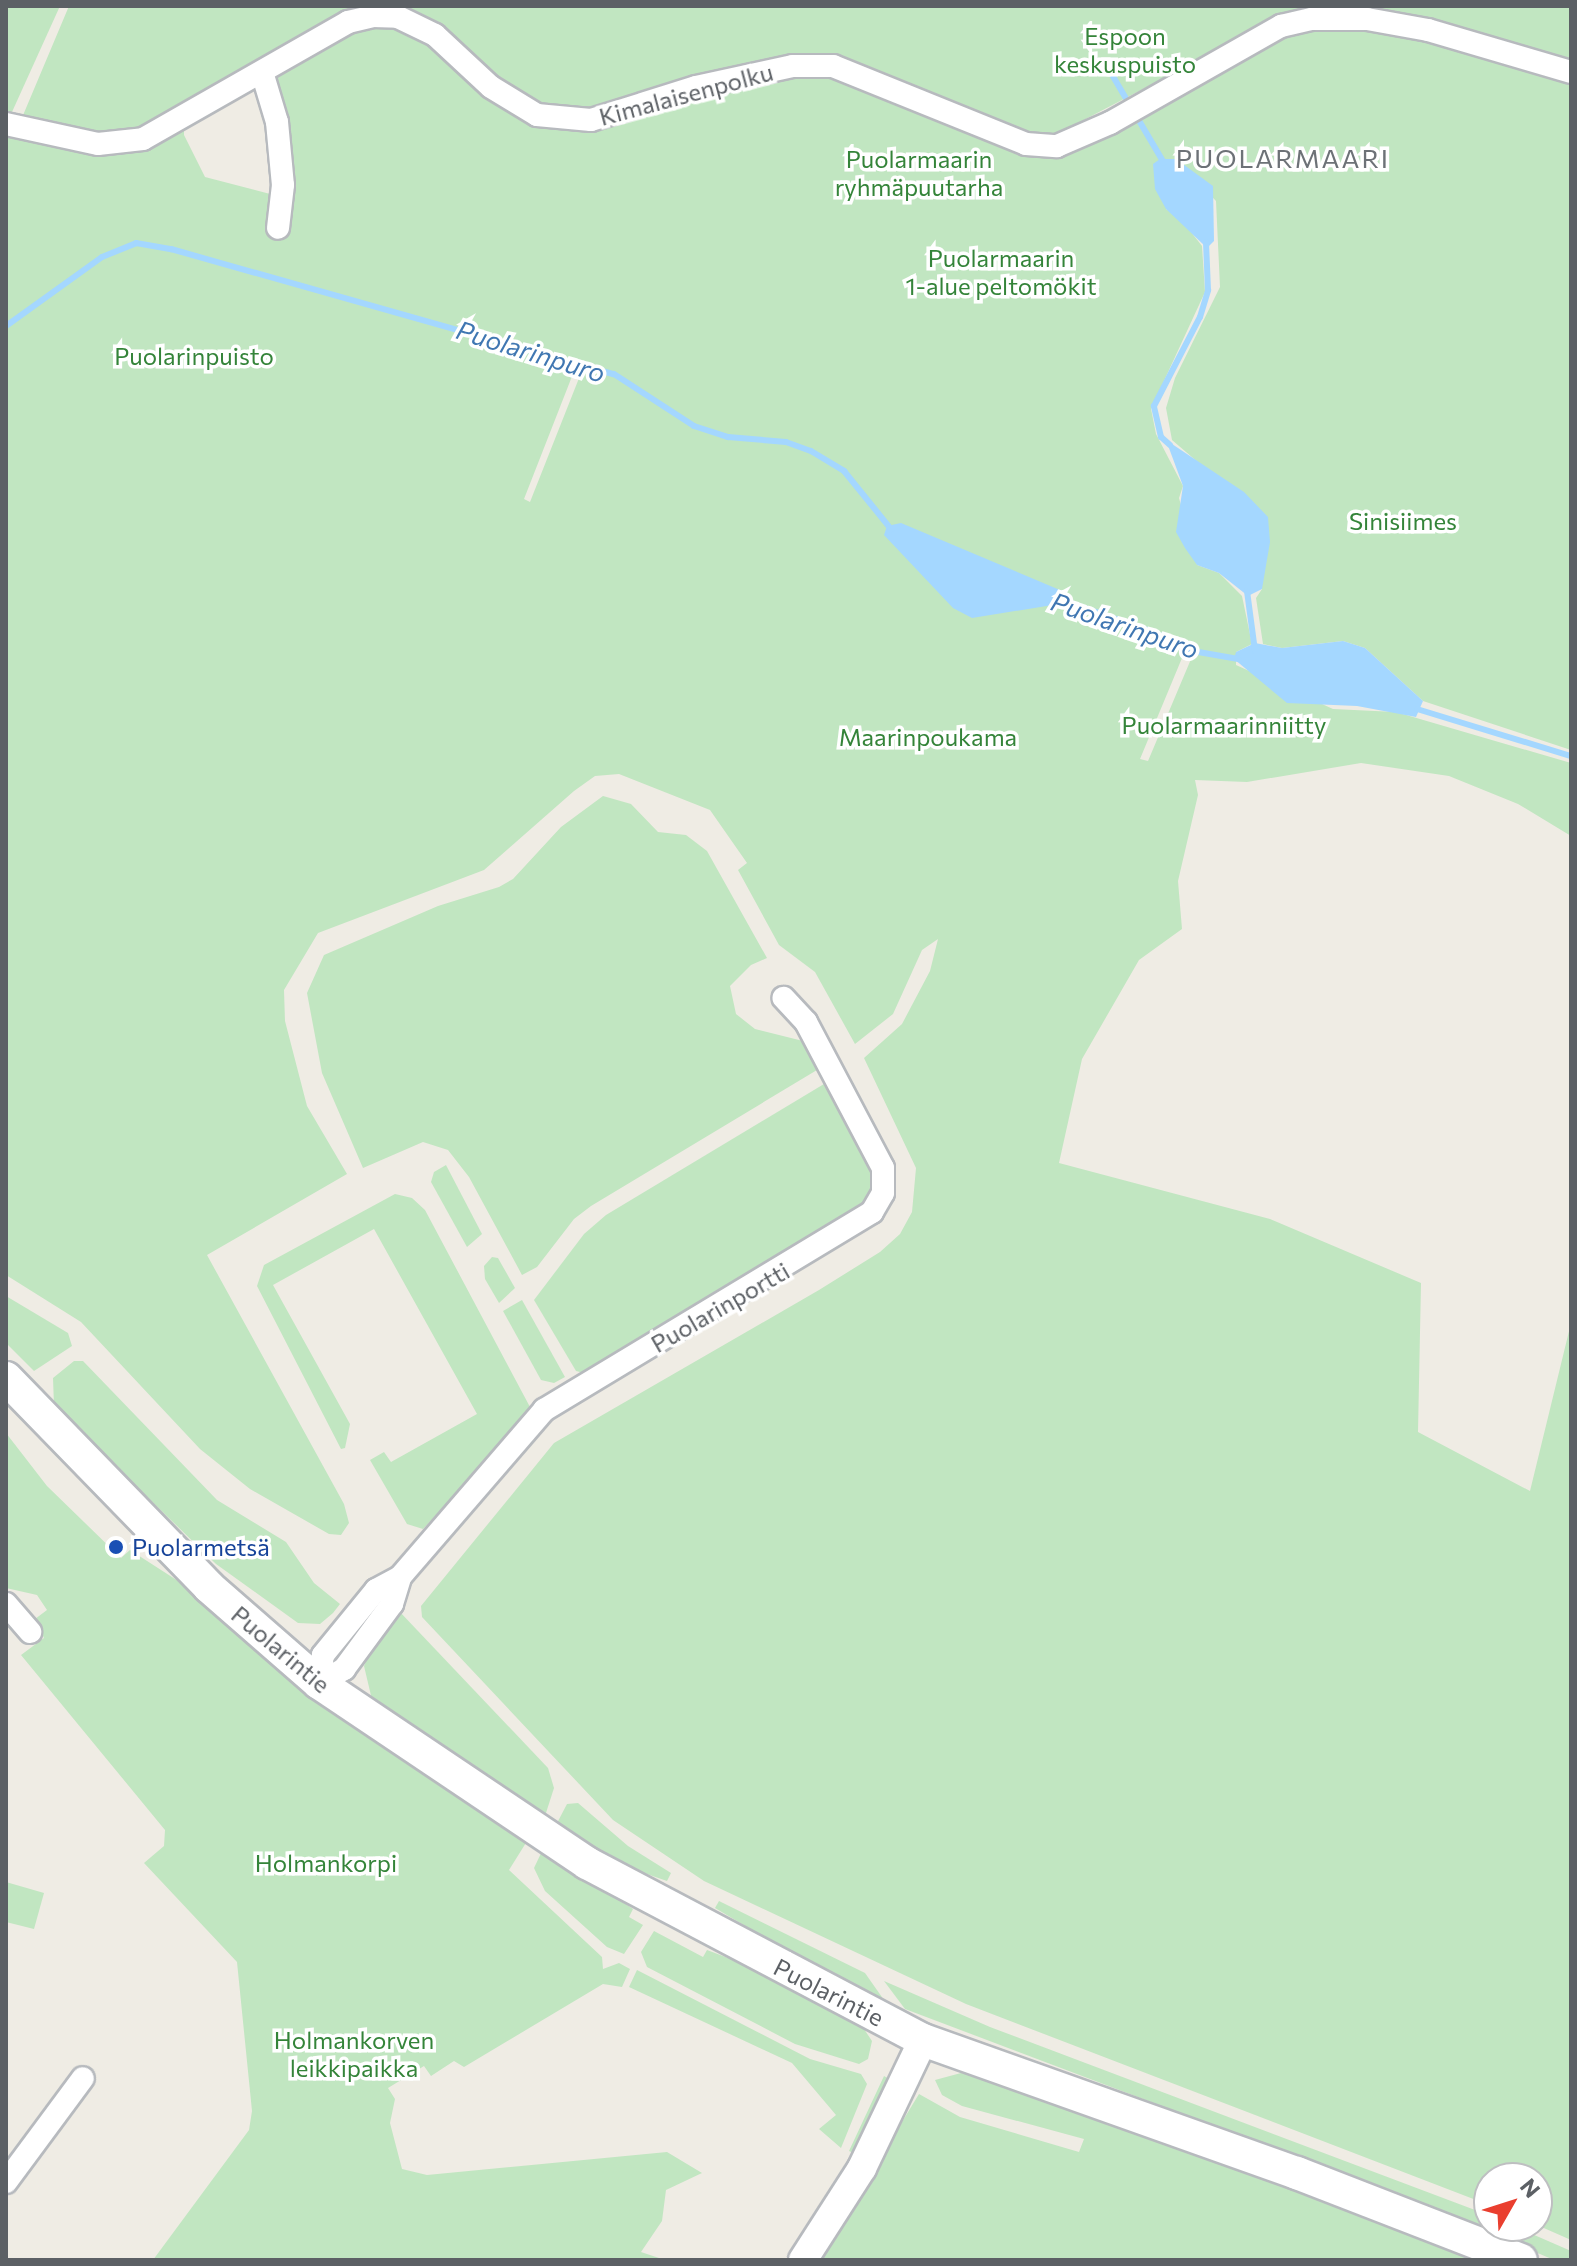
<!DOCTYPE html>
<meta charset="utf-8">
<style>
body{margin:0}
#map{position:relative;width:1577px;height:2266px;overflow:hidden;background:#efece4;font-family:Commissioner,sans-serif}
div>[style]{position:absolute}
.green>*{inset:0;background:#c1e6c1}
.water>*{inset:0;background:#a4d7ff}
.stream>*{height:6px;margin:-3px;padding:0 3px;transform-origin:3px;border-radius:3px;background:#a4d7ff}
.roads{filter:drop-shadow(2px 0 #b7babe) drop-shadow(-2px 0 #b7babe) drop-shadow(0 2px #b7babe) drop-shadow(0 -2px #b7babe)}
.minor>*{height:22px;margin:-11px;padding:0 11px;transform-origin:11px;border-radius:11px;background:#fff}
.tertiary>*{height:28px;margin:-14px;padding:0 14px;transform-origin:14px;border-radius:14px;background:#fff}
.secondary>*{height:32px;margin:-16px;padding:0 16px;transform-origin:16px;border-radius:16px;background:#fff}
.dots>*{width:22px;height:22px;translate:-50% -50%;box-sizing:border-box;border:4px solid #fff;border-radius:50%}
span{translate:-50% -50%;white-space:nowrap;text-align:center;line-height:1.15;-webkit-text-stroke:7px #fff;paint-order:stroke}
.park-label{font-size:24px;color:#348439}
.street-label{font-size:24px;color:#5c6065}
.transit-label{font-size:24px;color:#164399}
.left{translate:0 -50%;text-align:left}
.neighbourhood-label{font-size:26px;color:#6d7277;letter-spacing:2px}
.water-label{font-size:26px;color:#4077b2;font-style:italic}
.frame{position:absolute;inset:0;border:8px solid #5c6065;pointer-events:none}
.north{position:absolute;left:1473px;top:2162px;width:80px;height:80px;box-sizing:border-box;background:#fff;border:2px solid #bebfc1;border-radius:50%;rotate:51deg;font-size:22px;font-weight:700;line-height:32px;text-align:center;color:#5c6065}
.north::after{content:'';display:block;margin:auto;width:28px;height:36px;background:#ea3f2f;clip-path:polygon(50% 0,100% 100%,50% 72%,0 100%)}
</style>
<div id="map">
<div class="green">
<div style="clip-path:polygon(6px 6px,60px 6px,12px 112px,6px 111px)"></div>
<div style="clip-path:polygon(evenodd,69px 6px,1571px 6px,1571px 750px,1423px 701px,1365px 648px,1343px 641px,1282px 648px,1263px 644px,1256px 598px,1262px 589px,1207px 470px,1172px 440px,1166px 408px,1175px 378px,1220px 287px,1216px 201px,1176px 159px,1166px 209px,1180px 218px,1202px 246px,1205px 292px,1151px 409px,1156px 434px,1183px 486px,1179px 498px,1197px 565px,1219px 573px,1242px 596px,1252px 644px,1236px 652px,1236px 665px,1333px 709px,1396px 712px,1571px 763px,1571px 836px,1518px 804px,1449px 776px,1361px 763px,1247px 782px,1195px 780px,1198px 795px,1178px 881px,1182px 929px,1139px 960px,1082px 1059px,1059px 1163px,1270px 1219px,1421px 1283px,1418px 1432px,1530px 1491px,1571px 1323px,1571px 2240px,1537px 2225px,1537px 2178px,1489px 2178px,1489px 2205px,966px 2004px,704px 1881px,613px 1820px,422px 1617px,421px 1606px,554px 1443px,819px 1290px,880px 1252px,900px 1234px,912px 1212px,916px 1168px,864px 1058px,902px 1024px,930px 971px,938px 939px,922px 950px,893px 1014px,855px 1044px,815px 972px,779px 945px,738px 870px,747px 863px,710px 810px,619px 774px,595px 776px,574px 791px,484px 870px,318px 933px,284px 990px,285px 1021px,307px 1106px,347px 1174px,207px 1255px,344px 1504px,349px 1523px,341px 1535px,329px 1534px,250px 1489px,200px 1449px,81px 1322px,6px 1275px,6px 129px,21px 120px,69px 6px,1229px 44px,1086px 144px,1083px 147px,1078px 123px,1229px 44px,69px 6px,247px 69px,263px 93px,274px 195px,205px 177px,184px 135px,184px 111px,247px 69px,69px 6px,578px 361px,585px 363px,530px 502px,524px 499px,578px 361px,69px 6px,1187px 646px,1194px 652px,1148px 761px,1140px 759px,1187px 646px)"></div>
<div style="clip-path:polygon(603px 796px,631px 804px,658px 832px,686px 835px,707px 851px,767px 958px,751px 965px,730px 986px,736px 1014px,755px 1029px,803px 1041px,822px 1067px,591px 1206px,574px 1219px,537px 1267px,522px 1275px,469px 1177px,448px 1150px,423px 1142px,363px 1168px,322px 1073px,307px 993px,324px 955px,438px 906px,499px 887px,513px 879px,561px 827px)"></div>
<div style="clip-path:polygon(824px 1084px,831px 1084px,872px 1169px,875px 1184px,857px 1212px,584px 1373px,576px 1371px,534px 1300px,584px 1234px,606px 1215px)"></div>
<div style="clip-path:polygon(446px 1165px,482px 1234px,467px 1247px,431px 1182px,434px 1172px)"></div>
<div style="clip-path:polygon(395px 1194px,412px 1198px,425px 1210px,530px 1407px,528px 1416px,423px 1529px,407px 1524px,370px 1460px,384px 1452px,391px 1462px,477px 1414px,374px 1229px,273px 1285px,350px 1424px,345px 1448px,341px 1449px,257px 1286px,264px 1265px)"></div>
<div style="clip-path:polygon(492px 1257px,498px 1258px,515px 1288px,499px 1303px,485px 1279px,484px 1266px)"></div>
<div style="clip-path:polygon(6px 1296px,68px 1333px,72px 1346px,34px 1371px,6px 1343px)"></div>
<div style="clip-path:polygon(522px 1300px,565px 1377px,554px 1383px,541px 1380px,503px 1311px)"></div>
<div style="clip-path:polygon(74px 1361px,83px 1361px,217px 1500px,286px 1542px,314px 1583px,340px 1604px,333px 1613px,320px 1624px,298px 1623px,216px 1564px,54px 1406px,53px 1378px)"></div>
<div style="clip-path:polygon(6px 1433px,47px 1486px,121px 1558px,130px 1550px,189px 1588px,529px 1838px,509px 1870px,602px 1957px,603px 1969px,619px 1963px,630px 1969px,622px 1987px,603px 1984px,464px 2067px,454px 2061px,431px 2076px,424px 2066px,388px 2088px,395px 2099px,390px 2123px,402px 2169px,427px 2175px,667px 2152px,702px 2173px,666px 2190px,662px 2221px,641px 2252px,665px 2260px,153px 2260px,249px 2130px,252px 2111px,237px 1962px,144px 1863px,164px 1846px,165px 1830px,21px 1655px,44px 1638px,35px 1619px,47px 1610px,37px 1595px,6px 1588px)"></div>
<div style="clip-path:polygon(399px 1611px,548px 1768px,554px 1788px,545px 1816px,373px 1704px,364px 1666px,377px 1636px)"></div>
<div style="clip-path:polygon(578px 1803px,628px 1846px,671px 1873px,667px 1881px,624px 1866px,556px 1825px,567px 1804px)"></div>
<div style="clip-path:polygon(544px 1847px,633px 1909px,629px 1917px,643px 1925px,624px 1954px,607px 1947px,545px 1891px,534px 1868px)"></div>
<div style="clip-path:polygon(6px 1882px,44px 1893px,34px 1929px,6px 1922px)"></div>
<div style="clip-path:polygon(719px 1901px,865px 1973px,884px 2000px,801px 1959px,715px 1908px)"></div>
<div style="clip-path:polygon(654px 1931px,703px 1957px,707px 1950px,760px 1970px,864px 2029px,872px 2041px,868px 2059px,859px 2064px,795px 2044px,647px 1967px,641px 1952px)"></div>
<div style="clip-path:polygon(637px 1970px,810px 2059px,861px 2074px,867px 2084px,841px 2148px,819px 2129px,836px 2115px,792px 2063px,629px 1987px)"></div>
<div style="clip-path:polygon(884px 1981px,990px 2027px,1475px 2210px,1489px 2215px,1489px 2226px,1514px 2226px,1571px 2251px,1571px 2260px,1554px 2260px,1421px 2204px,905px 2009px)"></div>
<div style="clip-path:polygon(961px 2073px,1010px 2083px,1495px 2260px,818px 2260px,919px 2094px,960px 2117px,1079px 2152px,1084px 2139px,962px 2106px,942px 2095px,935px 2080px)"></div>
<div style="clip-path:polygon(884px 2076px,889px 2079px,860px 2156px,849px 2151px)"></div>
</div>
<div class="water">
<div style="clip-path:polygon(1160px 159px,1176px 159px,1213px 186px,1214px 241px,1207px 248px,1166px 209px,1155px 189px,1153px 164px)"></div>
<div style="clip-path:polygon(1166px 440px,1244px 492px,1268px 517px,1270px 542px,1262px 589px,1248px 596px,1219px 573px,1197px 565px,1185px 548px,1176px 532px,1183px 486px)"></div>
<div style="clip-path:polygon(901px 523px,1067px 593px,1071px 602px,972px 618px,953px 608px,884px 535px,887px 526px)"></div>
<div style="clip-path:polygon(1343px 641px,1365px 648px,1423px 701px,1416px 717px,1357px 706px,1287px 703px,1234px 659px,1236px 652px,1255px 643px,1282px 648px)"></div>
</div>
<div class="stream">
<div style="left:1111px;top:73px;width:104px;rotate:59.5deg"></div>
<div style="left:6px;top:326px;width:118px;rotate:-35.7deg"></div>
<div style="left:102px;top:257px;width:37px;rotate:-22deg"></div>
<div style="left:136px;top:243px;width:36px;rotate:10deg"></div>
<div style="left:171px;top:249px;width:460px;rotate:15.8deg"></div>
<div style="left:614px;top:374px;width:95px;rotate:33deg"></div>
<div style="left:694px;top:426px;width:36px;rotate:18deg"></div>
<div style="left:728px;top:437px;width:58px;rotate:4.9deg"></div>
<div style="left:786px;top:442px;width:27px;rotate:20deg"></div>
<div style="left:811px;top:451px;width:39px;rotate:31deg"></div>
<div style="left:844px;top:471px;width:75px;rotate:51deg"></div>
<div style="left:1170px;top:445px;width:12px;rotate:-138deg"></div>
<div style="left:1161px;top:437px;width:32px;rotate:-103deg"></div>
<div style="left:1154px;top:406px;width:100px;rotate:-62.7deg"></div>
<div style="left:1200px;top:317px;width:28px;rotate:-73deg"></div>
<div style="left:1208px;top:290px;width:48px;rotate:-92.4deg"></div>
<div style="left:1247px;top:591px;width:61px;rotate:82.4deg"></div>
<div style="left:1065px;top:601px;width:96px;rotate:19.4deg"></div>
<div style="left:1156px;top:633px;width:35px;rotate:29deg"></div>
<div style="left:1187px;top:650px;width:52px;rotate:10deg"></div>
<div style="left:1417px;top:709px;width:161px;rotate:17deg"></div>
</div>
<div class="roads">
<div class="minor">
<div style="left:262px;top:72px;width:52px;rotate:73.3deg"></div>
<div style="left:277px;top:122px;width:63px;rotate:84.6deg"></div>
<div style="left:283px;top:185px;width:43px;rotate:96.6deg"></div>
<div style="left:6px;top:124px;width:94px;rotate:12.3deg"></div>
<div style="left:98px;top:144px;width:45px;rotate:-6.3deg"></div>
<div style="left:143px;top:139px;width:236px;rotate:-29.7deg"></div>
<div style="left:348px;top:22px;width:26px;rotate:-13deg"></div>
<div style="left:373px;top:16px;width:25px;rotate:2deg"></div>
<div style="left:398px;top:17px;width:41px;rotate:25.9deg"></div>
<div style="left:435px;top:35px;width:76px;rotate:42.9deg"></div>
<div style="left:491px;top:87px;width:54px;rotate:31.3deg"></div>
<div style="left:537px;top:115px;width:54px;rotate:5.3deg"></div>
<div style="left:591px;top:120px;width:110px;rotate:-17.4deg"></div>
<div style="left:696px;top:87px;width:99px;rotate:-12.2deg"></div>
<div style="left:793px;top:66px;width:40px"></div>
<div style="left:833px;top:66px;width:208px;rotate:22deg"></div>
<div style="left:1026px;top:144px;width:31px;rotate:4deg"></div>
<div style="left:1057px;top:146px;width:58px;rotate:-23.5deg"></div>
<div style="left:1110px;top:123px;width:197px;rotate:-29.6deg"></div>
<div style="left:1281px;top:26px;width:32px;rotate:-13deg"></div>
<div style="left:1312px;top:19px;width:55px"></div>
<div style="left:1367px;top:19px;width:62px;rotate:10.2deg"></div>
<div style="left:1428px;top:30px;width:149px;rotate:16.4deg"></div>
<div style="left:6px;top:1604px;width:37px;rotate:49deg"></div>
<div style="left:319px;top:1683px;width:28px;rotate:-82deg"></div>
<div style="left:323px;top:1655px;width:84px;rotate:-50.8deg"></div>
<div style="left:376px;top:1590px;width:27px;rotate:-28deg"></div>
<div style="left:400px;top:1577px;width:221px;rotate:-49.2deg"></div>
<div style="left:544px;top:1410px;width:383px;rotate:-31.1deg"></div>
<div style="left:872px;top:1212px;width:22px;rotate:-60deg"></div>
<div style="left:883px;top:1193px;width:25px;rotate:-90deg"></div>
<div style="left:883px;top:1168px;width:165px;rotate:-117.8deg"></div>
<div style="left:806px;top:1022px;width:33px;rotate:-133deg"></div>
<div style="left:319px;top:1683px;width:29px;rotate:-29deg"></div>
<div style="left:344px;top:1669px;width:81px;rotate:-53.6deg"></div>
<div style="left:392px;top:1604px;width:28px;rotate:-73deg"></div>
<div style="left:6px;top:2182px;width:129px;rotate:-53.5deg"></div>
</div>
<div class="tertiary">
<div style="left:803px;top:2260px;width:109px;rotate:-57.3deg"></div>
<div style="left:862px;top:2168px;width:142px;rotate:-64.5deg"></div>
</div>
<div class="secondary">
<div style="left:6px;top:1378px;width:291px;rotate:45.8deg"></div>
<div style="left:209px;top:1587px;width:146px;rotate:41.1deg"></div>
<div style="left:319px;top:1683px;width:323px;rotate:33.9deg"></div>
<div style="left:587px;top:1863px;width:380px;rotate:27.8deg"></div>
<div style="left:923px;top:2040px;width:397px;rotate:19.6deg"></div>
<div style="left:1297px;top:2173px;width:240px;rotate:21.2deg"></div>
</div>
</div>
<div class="dots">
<div style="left:116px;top:1547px;background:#1a4fb4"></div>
</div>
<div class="park-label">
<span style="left:1125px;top:50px">Espoon<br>keskuspuisto</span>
<span style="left:919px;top:173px">Puolarmaarin<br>ryhmäpuutarha</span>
<span style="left:1001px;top:272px">Puolarmaarin<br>1-alue peltomökit</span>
<span style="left:194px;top:356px">Puolarinpuisto</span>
<span style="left:1403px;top:521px">Sinisiimes</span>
<span style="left:1224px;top:725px">Puolarmaarinniitty</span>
<span style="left:928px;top:737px">Maarinpoukama</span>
<span style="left:326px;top:1863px">Holmankorpi</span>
<span style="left:354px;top:2054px">Holmankorven<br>leikkipaikka</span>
</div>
<div class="street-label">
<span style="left:686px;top:94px;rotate:-15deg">Kimalaisenpolku</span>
<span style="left:720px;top:1307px;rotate:-30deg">Puolarinportti</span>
<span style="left:281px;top:1649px;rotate:40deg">Puolarintie</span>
<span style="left:829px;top:1992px;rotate:27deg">Puolarintie</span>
</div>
<div class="transit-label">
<span class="left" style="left:132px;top:1547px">Puolarmetsä</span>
</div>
<div class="neighbourhood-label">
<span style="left:1283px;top:158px">PUOLARMAARI</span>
</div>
<div class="water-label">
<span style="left:531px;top:351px;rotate:17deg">Puolarinpuro</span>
<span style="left:1125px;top:625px;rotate:19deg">Puolarinpuro</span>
</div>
<div class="frame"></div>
<div class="north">N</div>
</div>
